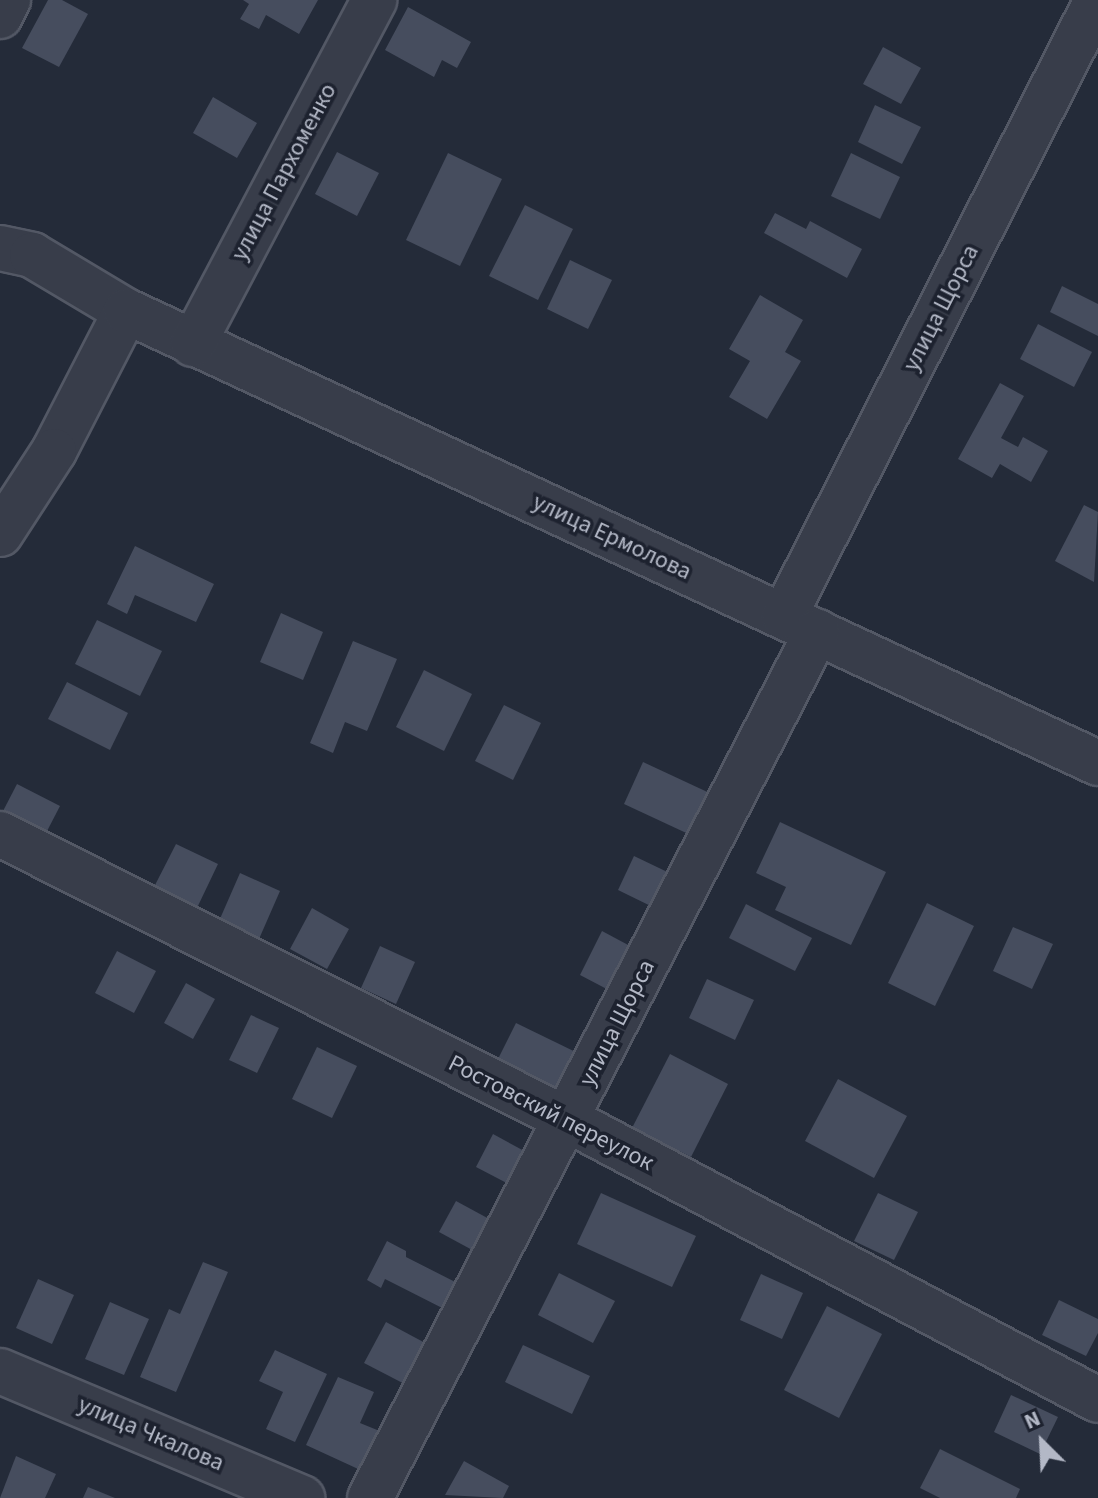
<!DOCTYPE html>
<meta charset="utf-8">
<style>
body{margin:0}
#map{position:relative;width:1098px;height:1498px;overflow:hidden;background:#242b39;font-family:"Source Sans 3",sans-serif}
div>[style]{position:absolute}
.building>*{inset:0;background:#464d5e}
.roads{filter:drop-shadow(2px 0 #535865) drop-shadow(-2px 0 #535865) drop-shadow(0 2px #535865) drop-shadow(0 -2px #535865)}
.minor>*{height:44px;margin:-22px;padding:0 22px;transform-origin:22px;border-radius:22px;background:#383d4a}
span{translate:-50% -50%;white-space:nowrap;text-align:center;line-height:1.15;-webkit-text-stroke:7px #1d222f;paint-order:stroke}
.street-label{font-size:24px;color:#b3b8c6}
.north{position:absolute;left:1002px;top:1402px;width:80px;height:80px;-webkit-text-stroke:6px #1d222f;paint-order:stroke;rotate:336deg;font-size:22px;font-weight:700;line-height:32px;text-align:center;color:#b3b8c6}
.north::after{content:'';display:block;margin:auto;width:28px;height:36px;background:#b3b8c6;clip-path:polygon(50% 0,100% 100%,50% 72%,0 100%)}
</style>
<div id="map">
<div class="building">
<div style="clip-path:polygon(48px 0,62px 0,88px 14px,59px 67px,22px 48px)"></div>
<div style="clip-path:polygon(243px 0,318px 0,299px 34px,266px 15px,259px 29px,240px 19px,249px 4px)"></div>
<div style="clip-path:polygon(408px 7px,471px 42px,457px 68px,442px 60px,434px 77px,385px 50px)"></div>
<div style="clip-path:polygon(883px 47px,921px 68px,901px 104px,863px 84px)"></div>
<div style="clip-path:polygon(213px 97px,257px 123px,237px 158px,193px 133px)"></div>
<div style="clip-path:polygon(875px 105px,921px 127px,902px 164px,858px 142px)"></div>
<div style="clip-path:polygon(337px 152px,379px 173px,357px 216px,315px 194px)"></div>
<div style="clip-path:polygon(448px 153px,502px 179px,460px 266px,406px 240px)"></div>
<div style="clip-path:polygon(851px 153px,900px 177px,880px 219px,831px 196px)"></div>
<div style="clip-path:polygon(525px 205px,573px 229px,538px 300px,489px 276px)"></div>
<div style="clip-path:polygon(775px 213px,806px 229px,810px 221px,862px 249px,847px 278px,764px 233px)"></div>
<div style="clip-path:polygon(570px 260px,612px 280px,588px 329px,547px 309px)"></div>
<div style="clip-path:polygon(1062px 286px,1098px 304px,1098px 336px,1050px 312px)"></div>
<div style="clip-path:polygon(760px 295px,803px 320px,785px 352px,801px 361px,767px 419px,729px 397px,750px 361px,729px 349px)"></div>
<div style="clip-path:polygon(1038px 324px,1092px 352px,1074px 387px,1020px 359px)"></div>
<div style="clip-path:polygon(1000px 383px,1024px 396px,1001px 438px,1018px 447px,1023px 437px,1048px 451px,1031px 482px,1000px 464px,992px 478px,958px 459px)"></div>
<div style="clip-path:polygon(1084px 505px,1098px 512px,1094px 582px,1055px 561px)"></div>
<div style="clip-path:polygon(135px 546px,214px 584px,196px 622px,135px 595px,127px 614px,107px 604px)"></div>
<div style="clip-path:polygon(281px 613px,323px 632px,303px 680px,260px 662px)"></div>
<div style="clip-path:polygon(97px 620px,162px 651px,140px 696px,75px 664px)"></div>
<div style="clip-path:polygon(353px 641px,397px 659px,367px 731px,345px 722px,333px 753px,310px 743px)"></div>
<div style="clip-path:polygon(424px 670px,472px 694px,444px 751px,396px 727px)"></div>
<div style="clip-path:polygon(67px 682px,128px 713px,110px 750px,48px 719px)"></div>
<div style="clip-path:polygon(504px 705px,541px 723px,513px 780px,475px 761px)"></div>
<div style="clip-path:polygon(643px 762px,716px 796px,697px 838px,624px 804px)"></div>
<div style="clip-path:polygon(17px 784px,60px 806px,45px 835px,2px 813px)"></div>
<div style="clip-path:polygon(780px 822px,886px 872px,851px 945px,775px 910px,786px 887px,756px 873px)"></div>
<div style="clip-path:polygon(176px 844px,218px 864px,196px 910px,153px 889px)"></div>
<div style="clip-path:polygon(634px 856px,682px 879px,665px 913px,618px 890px)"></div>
<div style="clip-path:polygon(240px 873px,280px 891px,259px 939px,219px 921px)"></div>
<div style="clip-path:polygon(927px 903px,974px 926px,935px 1006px,888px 983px)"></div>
<div style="clip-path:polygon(746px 904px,812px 938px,795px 971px,729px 938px)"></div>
<div style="clip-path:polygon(312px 908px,349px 929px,327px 969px,290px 949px)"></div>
<div style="clip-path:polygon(1013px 927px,1053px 944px,1032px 989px,993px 971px)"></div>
<div style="clip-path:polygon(602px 931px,645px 954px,622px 997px,580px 975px)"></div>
<div style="clip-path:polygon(380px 946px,415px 962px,396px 1004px,361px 988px)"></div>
<div style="clip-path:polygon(117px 951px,156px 971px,134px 1013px,95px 993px)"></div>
<div style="clip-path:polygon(707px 979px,754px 1000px,735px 1040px,689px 1018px)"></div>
<div style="clip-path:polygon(186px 983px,215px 999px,193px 1039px,164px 1023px)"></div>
<div style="clip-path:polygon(251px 1015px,279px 1028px,257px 1073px,229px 1060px)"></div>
<div style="clip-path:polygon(516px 1023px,590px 1059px,572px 1095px,498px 1059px)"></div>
<div style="clip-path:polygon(317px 1047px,357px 1066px,332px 1118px,292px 1099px)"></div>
<div style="clip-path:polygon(670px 1054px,728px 1084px,691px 1157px,632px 1128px)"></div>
<div style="clip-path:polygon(838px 1079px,907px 1116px,874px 1178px,805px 1141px)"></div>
<div style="clip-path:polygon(493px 1134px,539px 1159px,522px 1191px,476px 1167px)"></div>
<div style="clip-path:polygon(601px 1193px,696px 1236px,672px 1287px,577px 1244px)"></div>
<div style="clip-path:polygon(878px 1193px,918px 1212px,894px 1260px,854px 1241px)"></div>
<div style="clip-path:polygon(456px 1201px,504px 1227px,487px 1258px,439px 1232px)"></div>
<div style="clip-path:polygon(387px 1241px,406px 1251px,406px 1257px,469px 1289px,456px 1315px,385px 1279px,381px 1288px,367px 1280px)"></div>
<div style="clip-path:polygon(203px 1262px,228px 1272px,176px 1392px,140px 1377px,169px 1309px,180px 1314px)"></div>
<div style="clip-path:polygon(559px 1273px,615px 1301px,593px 1343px,538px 1315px)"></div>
<div style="clip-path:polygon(761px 1274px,803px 1293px,782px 1339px,740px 1320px)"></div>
<div style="clip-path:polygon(38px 1279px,74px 1295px,52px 1344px,16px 1328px)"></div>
<div style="clip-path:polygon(1059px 1300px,1098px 1319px,1098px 1333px,1086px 1356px,1042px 1335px)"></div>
<div style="clip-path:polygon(110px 1302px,149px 1319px,124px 1375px,85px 1359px)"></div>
<div style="clip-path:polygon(827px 1306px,882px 1334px,839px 1418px,784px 1390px)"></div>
<div style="clip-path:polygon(386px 1322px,442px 1352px,420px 1392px,364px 1363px)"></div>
<div style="clip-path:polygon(523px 1345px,590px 1376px,572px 1414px,505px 1382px)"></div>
<div style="clip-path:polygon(275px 1350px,327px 1374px,295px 1442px,266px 1429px,283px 1392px,259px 1381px)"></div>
<div style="clip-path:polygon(338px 1377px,374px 1392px,360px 1423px,387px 1434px,369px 1474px,306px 1445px)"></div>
<div style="clip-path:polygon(1011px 1395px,1058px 1417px,1040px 1454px,994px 1432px)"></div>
<div style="clip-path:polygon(940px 1449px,1020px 1489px,1016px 1498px,940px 1498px,920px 1488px)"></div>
<div style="clip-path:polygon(16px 1456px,56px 1474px,45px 1498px,0 1498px)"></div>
<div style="clip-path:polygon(464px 1461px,509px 1486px,503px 1498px,445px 1495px)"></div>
<div style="clip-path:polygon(88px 1487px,115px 1498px,83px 1498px)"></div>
</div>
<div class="roads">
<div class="minor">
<div style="left:0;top:16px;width:18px;rotate:-63deg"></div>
<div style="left:0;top:248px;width:33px;rotate:12deg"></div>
<div style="left:32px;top:255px;width:109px;rotate:30.8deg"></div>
<div style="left:126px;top:311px;width:157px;rotate:117.2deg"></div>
<div style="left:54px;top:451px;width:99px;rotate:123deg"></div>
<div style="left:126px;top:311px;width:1072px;rotate:24.94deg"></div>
<div style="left:193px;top:344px;width:389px;rotate:-62.2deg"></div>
<div style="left:784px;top:616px;width:691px;rotate:-63.06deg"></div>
<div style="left:0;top:834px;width:636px;rotate:26.73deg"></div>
<div style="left:568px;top:1120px;width:599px;rotate:27.85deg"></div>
<div style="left:0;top:1371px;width:328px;rotate:22.8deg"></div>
<div style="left:370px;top:1498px;width:975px;rotate:-62.7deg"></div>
</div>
</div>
<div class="street-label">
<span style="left:284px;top:172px;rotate:-62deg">улица Пархоменко</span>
<span style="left:941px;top:308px;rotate:-63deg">улица Щорса</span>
<span style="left:612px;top:537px;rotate:25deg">улица Ермолова</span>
<span style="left:617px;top:1023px;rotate:-63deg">улица Щорса</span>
<span style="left:551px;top:1113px;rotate:27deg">Ростовский переулок</span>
<span style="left:151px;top:1434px;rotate:23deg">улица Чкалова</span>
</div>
<div class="north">N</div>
</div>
